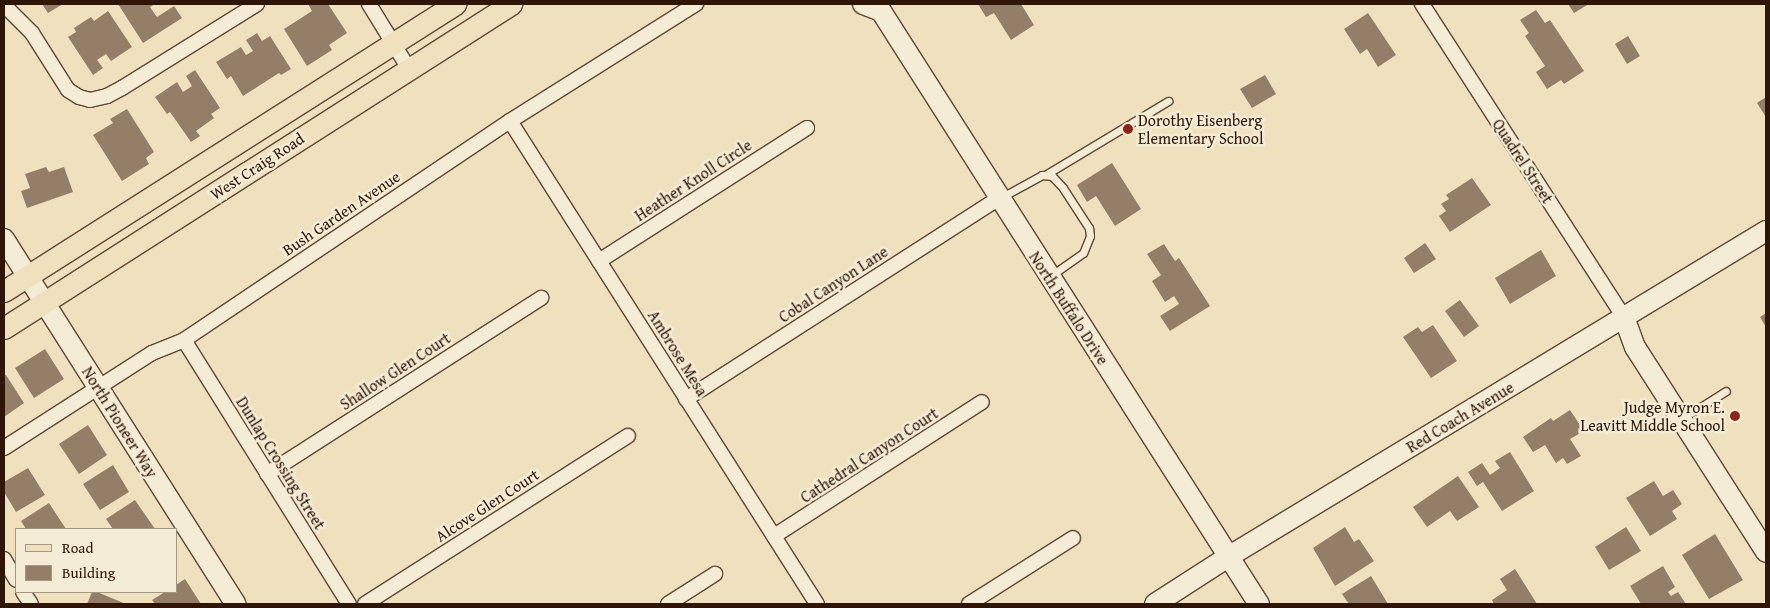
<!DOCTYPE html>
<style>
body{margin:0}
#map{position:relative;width:1770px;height:608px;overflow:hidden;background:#f0e1be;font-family:"Gentium Book Plus",serif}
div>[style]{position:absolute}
.building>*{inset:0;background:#937f67}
.roads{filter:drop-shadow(1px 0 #5e4836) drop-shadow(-1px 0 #5e4836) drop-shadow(0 1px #5e4836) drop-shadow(0 -1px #5e4836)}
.lane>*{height:7px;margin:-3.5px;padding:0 3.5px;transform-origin:3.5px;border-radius:3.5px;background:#f5ecd5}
.street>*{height:14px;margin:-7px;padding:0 7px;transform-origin:7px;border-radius:7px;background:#f5ecd5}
.secondary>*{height:20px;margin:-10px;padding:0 10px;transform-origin:10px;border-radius:10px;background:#f5ecd5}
.primary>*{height:21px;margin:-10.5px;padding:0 10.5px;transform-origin:10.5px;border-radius:10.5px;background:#f0e1be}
.dots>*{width:14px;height:14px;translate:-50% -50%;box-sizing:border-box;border:2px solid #f5ecd5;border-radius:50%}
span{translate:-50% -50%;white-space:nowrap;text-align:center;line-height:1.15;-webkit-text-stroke:5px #f5ecd5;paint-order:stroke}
.poi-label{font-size:16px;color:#2e1508}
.left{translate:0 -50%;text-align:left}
.right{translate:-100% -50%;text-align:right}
.street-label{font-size:16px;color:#2e1508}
.frame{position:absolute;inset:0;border:5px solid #2e1508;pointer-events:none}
.legend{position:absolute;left:15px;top:528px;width:162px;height:65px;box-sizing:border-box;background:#f5ecd5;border:1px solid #a59683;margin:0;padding:6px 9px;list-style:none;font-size:15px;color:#2e1508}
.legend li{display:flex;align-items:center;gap:10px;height:25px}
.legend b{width:25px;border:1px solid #a59683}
</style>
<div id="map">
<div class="building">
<div style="clip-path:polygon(42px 4px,63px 4px,48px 13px)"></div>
<div style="clip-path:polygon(118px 4px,155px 4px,150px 7px,157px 17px,174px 6px,182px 18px,143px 43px)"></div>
<div style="clip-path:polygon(308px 4px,328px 4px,347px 33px,329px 45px,332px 50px,307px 66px,284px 29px,312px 11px)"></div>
<div style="clip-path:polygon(978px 4px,1021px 4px,1034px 25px,1011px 40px,994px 13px,986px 17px)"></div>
<div style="clip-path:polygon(1568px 4px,1589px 4px,1574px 13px)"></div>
<div style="clip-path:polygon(1536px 10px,1545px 23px,1550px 20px,1584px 71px,1564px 84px,1561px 80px,1547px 89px,1536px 72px,1545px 66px,1525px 36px,1529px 33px,1520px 20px)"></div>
<div style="clip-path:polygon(108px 11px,132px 47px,111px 61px,106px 54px,97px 60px,103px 68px,93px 75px,68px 37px,76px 32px,74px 28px,91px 17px,94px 21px)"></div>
<div style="clip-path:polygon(1368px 13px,1396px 55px,1378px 67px,1367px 49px,1360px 54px,1344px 29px)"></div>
<div style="clip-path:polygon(257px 33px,262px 41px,270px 36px,291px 69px,281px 75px,279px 73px,243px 96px,231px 76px,227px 79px,216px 62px,241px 47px,246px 55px,253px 51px,246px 40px)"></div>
<div style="clip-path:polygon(1628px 36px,1640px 56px,1627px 64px,1615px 44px)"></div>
<div style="clip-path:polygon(195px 70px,220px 108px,211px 114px,214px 118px,196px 131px,200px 136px,191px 142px,170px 112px,167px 114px,155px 97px,177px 82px,183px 92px,192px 86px,186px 76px)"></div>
<div style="clip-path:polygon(1265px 75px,1276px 94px,1252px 108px,1240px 89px)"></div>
<div style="clip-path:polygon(1766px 97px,1766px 117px,1757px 103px)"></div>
<div style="clip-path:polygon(127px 109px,154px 152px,146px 158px,149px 164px,122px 181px,93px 135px,113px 123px,110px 119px)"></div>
<div style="clip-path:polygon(1112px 163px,1141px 209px,1115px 226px,1096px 196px,1087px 202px,1077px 185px)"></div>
<div style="clip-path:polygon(46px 167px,49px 172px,64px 167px,73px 192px,27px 208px,21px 191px,30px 188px,25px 174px)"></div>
<div style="clip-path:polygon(1472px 178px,1491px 205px,1450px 232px,1439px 216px,1446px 211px,1441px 204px,1449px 199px,1446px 195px)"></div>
<div style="clip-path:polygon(1425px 243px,1436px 259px,1414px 273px,1404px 258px)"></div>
<div style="clip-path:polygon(1164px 244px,1175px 261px,1179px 258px,1210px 306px,1170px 331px,1160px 316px,1179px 304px,1174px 296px,1165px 302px,1152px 281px,1161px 275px,1147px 254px)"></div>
<div style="clip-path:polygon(1541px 250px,1556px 276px,1510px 304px,1495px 278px)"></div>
<div style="clip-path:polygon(1460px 300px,1479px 326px,1464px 337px,1445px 311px)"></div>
<div style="clip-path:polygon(1766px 313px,1766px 327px,1760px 317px)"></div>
<div style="clip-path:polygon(1433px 325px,1457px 361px,1431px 378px,1403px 337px,1418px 327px,1422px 332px)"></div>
<div style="clip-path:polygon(45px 349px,64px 379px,34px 398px,15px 368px)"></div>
<div style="clip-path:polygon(6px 375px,24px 403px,4px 417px,4px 376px)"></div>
<div style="clip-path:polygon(1570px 410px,1584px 431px,1570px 439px,1581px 456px,1567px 464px,1563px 458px,1556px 463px,1545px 445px,1533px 452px,1523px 437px,1551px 418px,1553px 421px)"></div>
<div style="clip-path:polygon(88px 425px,107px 455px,79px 474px,59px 444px)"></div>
<div style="clip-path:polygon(1510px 452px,1534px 491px,1502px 511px,1483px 482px,1477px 486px,1468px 472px,1482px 463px,1490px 475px,1500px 468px,1495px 461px)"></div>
<div style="clip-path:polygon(113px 465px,129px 492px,100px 510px,83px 484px)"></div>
<div style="clip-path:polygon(28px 468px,45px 495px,16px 512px,4px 492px,4px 482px)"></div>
<div style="clip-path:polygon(1458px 476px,1479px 507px,1457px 521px,1450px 511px,1427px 527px,1413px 507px)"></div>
<div style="clip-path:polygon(1654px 481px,1663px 496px,1673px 490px,1682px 504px,1672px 511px,1677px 519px,1650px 536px,1626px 498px)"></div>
<div style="clip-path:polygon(135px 500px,155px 529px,113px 529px,106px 519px)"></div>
<div style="clip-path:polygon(49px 503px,66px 529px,26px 529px,21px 521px)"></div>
<div style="clip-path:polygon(1345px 527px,1354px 542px,1359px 539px,1374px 561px,1335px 586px,1313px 548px)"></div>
<div style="clip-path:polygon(1626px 527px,1641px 551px,1609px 570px,1595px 547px)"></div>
<div style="clip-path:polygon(1715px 534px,1743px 580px,1709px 599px,1682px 555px)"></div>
<div style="clip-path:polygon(1663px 566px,1675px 587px,1668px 592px,1671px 596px,1678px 592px,1686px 604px,1641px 604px,1630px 586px)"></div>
<div style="clip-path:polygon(1515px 569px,1537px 604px,1494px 604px,1492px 600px,1507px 590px,1500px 579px)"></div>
<div style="clip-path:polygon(1371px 576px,1388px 604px,1349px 604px,1342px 594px)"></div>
<div style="clip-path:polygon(185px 579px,201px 604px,155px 604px,152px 600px,165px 592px,176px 592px,176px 585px)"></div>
<div style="clip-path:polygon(92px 592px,97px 592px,126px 604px,87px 604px)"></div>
</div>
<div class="roads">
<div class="lane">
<div style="left:1045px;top:175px;width:144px;rotate:-31deg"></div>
<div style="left:1002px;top:197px;width:46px;rotate:-28.8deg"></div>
<div style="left:1042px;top:175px;width:10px;rotate:6deg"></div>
<div style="left:1052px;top:176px;width:16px;rotate:47deg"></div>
<div style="left:1063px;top:188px;width:48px;rotate:57deg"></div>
<div style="left:1089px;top:228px;width:8px;rotate:83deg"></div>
<div style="left:1090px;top:236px;width:18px;rotate:112deg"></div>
<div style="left:1083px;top:253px;width:38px;rotate:145deg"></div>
<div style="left:1691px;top:413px;width:41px;rotate:-32.2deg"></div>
</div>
<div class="street">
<div style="left:369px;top:4px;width:76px;rotate:58.4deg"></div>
<div style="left:1422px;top:4px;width:373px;rotate:57.2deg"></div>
<div style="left:4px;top:5px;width:40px;rotate:45deg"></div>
<div style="left:32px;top:33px;width:67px;rotate:57.7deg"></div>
<div style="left:68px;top:90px;width:13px;rotate:32deg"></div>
<div style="left:79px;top:97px;width:11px;rotate:15deg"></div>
<div style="left:90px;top:100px;width:17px;rotate:-13deg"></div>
<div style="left:107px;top:96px;width:17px;rotate:-28deg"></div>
<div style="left:122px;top:88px;width:159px;rotate:-31.9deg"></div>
<div style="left:510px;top:121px;width:572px;rotate:57.56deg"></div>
<div style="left:599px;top:261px;width:247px;rotate:-32.6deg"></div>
<div style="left:184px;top:340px;width:311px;rotate:58deg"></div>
<div style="left:686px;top:399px;width:372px;rotate:-32.7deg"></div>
<div style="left:4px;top:448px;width:176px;rotate:-32.7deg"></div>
<div style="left:152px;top:353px;width:35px;rotate:-22deg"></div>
<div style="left:184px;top:340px;width:393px;rotate:-33.9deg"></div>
<div style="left:510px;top:121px;width:220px;rotate:-32.2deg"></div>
<div style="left:267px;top:474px;width:326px;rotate:-32.7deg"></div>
<div style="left:774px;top:536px;width:247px;rotate:-32.8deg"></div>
<div style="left:4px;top:559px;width:24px;rotate:60deg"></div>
<div style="left:23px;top:592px;width:14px;rotate:56deg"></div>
<div style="left:365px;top:604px;width:312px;rotate:-32.6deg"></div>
<div style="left:668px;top:604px;width:56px;rotate:-32.6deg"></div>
<div style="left:969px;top:604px;width:123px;rotate:-32.4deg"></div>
</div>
<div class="secondary">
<div style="left:863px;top:4px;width:19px;rotate:21deg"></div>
<div style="left:881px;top:11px;width:703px;rotate:57.49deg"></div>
<div style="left:4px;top:239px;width:432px;rotate:57.6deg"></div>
<div style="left:1624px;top:317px;width:32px;rotate:70deg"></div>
<div style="left:1635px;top:347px;width:243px;rotate:57.4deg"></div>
<div style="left:1155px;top:604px;width:87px;rotate:-32.8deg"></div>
<div style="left:1228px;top:557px;width:629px;rotate:-31.21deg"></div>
</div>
<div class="primary">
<div style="left:4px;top:291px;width:535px;rotate:-32.47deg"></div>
<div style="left:4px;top:328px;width:602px;rotate:-32.58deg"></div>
</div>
</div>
<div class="dots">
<div style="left:1128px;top:129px;background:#8f2418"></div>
<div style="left:1735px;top:416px;background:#8f2418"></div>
</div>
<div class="poi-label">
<span class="left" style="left:1138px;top:129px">Dorothy Eisenberg<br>Elementary School</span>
<span class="right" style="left:1725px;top:416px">Judge Myron E.<br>Leavitt Middle School</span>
</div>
<div class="street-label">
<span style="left:1523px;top:161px;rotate:57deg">Quadrel Street</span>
<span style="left:257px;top:166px;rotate:-33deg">West Craig Road</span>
<span style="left:693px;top:180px;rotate:-33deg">Heather Knoll Circle</span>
<span style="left:341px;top:213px;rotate:-34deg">Bush Garden Avenue</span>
<span style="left:833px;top:284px;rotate:-33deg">Cobal Canyon Lane</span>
<span style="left:1069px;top:308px;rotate:57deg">North Buffalo Drive</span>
<span style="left:678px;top:353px;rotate:58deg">Ambrose Mesa</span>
<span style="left:395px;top:371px;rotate:-33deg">Shallow Glen Court</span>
<span style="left:1460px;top:417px;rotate:-31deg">Red Coach Avenue</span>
<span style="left:120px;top:422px;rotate:58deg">North Pioneer Way</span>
<span style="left:869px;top:455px;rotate:-33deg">Cathedral Canyon Court</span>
<span style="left:281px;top:463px;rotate:58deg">Dunlap Crossing Street</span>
<span style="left:487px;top:505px;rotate:-33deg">Alcove Glen Court</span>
</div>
<div class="frame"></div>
<ul class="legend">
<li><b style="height:6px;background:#f0e1be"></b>Road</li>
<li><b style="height:14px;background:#937f67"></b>Building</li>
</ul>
</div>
